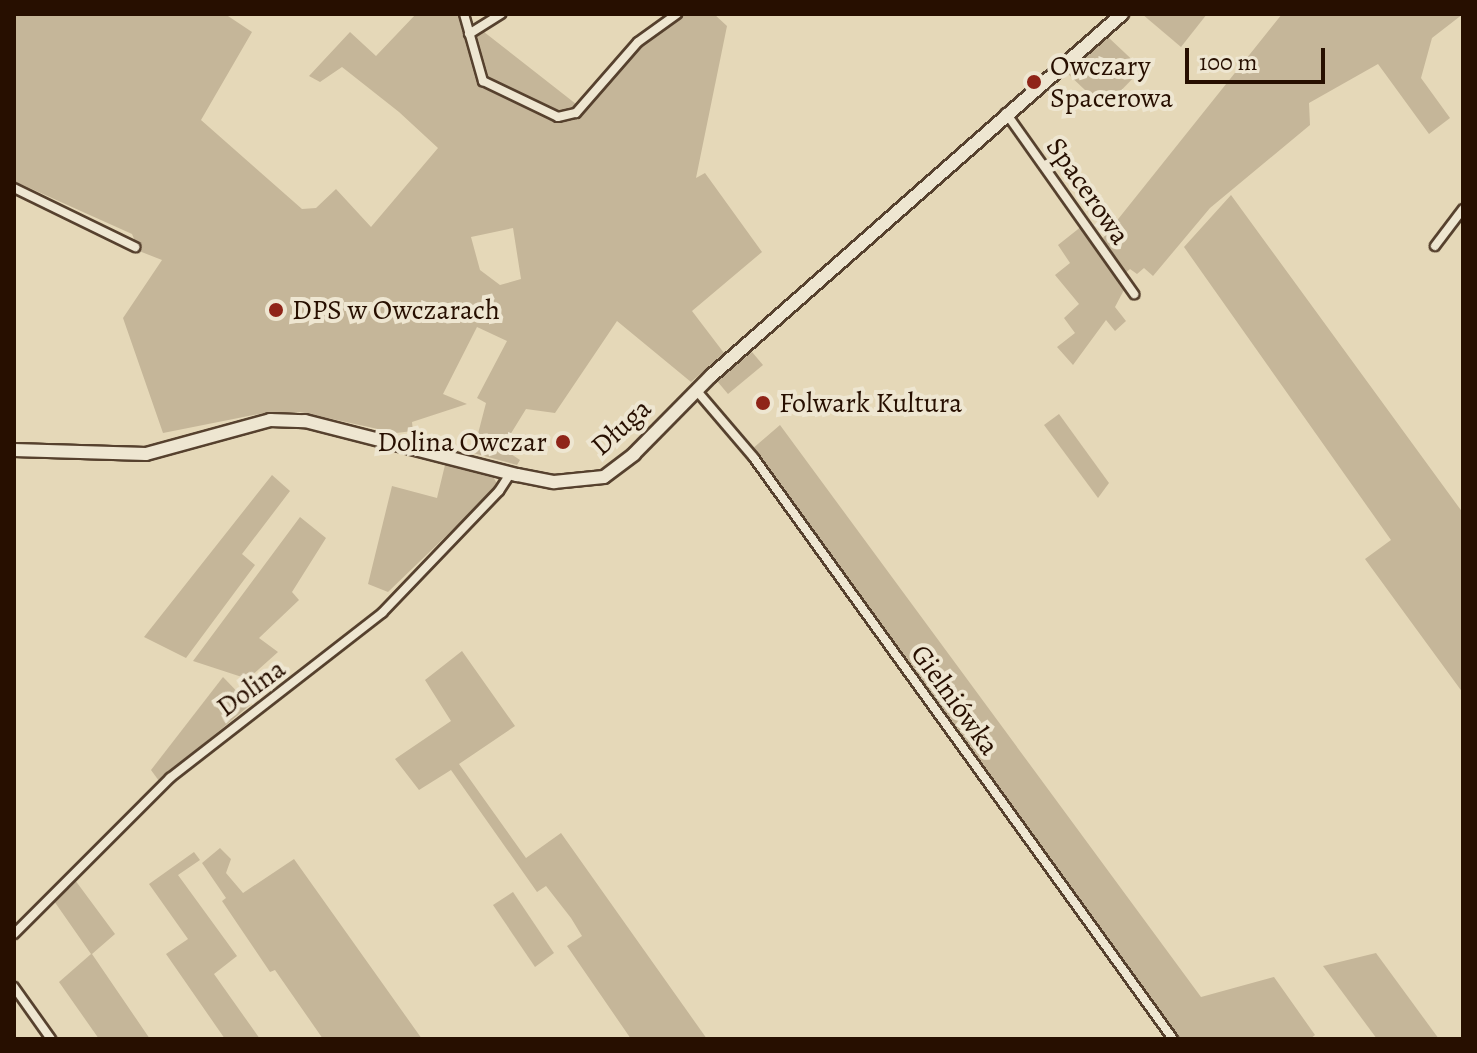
<!DOCTYPE html>
<meta charset="utf-8">
<style>
body{margin:0}
#map{position:relative;width:1477px;height:1053px;overflow:hidden;background:#e5d8b8;font-family:Alegreya,serif}
div>[style]{position:absolute}
.green>*{inset:0;background:#c5b699}
.roads{filter:drop-shadow(2px 0 #56412e) drop-shadow(-2px 0 #56412e) drop-shadow(0 2px #56412e) drop-shadow(0 -2px #56412e)}
.street>*{height:8px;margin:-4px;padding:0 4px;transform-origin:4px;border-radius:4px;background:#eee6d1}
.secondary>*{height:12px;margin:-6px;padding:0 6px;transform-origin:6px;border-radius:6px;background:#eee6d1}
.dots>*{width:22px;height:22px;translate:-50% -50%;box-sizing:border-box;border:4px solid #eee6d1;border-radius:50%}
span{translate:-50% -50%;white-space:nowrap;text-align:center;line-height:1.15;-webkit-text-stroke:8px #eee6d1;paint-order:stroke}
.poi-label{font-size:28px;color:#270f00}
.left{translate:0 -50%;text-align:left}
.right{translate:-100% -50%;text-align:right}
.street-label{font-size:28px;color:#270f00}
.frame{position:absolute;inset:0;border:16px solid #270f00;pointer-events:none}
.scale{position:absolute;left:1185px;top:48px;width:140px;height:36px;box-sizing:border-box;border:4px solid #270f00;border-top:0;padding-left:10px;font-size:24px;line-height:28px;white-space:nowrap;color:#270f00;-webkit-text-stroke:6px #eee6d1;paint-order:stroke}
</style>
<div id="map">
<div class="green">
<div style="clip-path:polygon(evenodd,14px 14px,225px 14px,252px 32px,201px 120px,302px 209px,316px 208px,336px 189px,371px 227px,438px 148px,399px 112px,342px 67px,320px 82px,309px 76px,350px 32px,376px 56px,416px 14px,461px 14px,576px 104px,676px 14px,714px 14px,727px 26px,696px 178px,705px 173px,762px 252px,692px 311px,724px 353px,691px 382px,617px 321px,555px 413px,526px 409px,502px 448px,520px 460px,517px 465px,473px 453px,486px 403px,477px 398px,507px 341px,477px 327px,443px 394px,467px 404px,412px 422px,413px 431px,396px 433px,300px 412px,264px 413px,163px 433px,123px 318px,162px 260px,139px 251px,132px 234px,14px 181px,14px 14px,513px 228px,521px 279px,500px 285px,480px 270px,471px 237px,513px 228px)"></div>
<div style="clip-path:polygon(1142px 14px,1207px 14px,1181px 47px)"></div>
<div style="clip-path:polygon(1282px 14px,1463px 14px,1432px 38px,1421px 78px,1450px 118px,1429px 134px,1378px 64px,1309px 103px,1310px 125px,1210px 208px,1153px 276px,1144px 268px,1137px 274px,1130px 269px,1123px 275px,1103px 238px)"></div>
<div style="clip-path:polygon(1108px 37px,1142px 69px,1104px 108px,1066px 72px)"></div>
<div style="clip-path:polygon(1231px 195px,1463px 513px,1463px 693px,1365px 559px,1391px 540px,1184px 247px)"></div>
<div style="clip-path:polygon(1082px 226px,1125px 288px,1115px 307px,1126px 321px,1115px 331px,1106px 320px,1073px 365px,1057px 347px,1075px 333px,1064px 318px,1079px 304px,1055px 275px,1070px 263px,1058px 245px)"></div>
<div style="clip-path:polygon(752px 352px,763px 365px,728px 394px,717px 381px)"></div>
<div style="clip-path:polygon(1059px 414px,1109px 483px,1098px 498px,1044px 425px)"></div>
<div style="clip-path:polygon(780px 425px,1201px 997px,1274px 977px,1315px 1035px,1310px 1039px,1178px 1039px,751px 450px)"></div>
<div style="clip-path:polygon(445px 465px,494px 478px,498px 486px,388px 592px,368px 584px,392px 486px,437px 498px)"></div>
<div style="clip-path:polygon(272px 475px,290px 491px,242px 554px,255px 565px,186px 658px,144px 637px)"></div>
<div style="clip-path:polygon(300px 517px,326px 538px,292px 592px,299px 600px,259px 638px,278px 652px,248px 679px,193px 661px)"></div>
<div style="clip-path:polygon(462px 651px,515px 726px,459px 764px,526px 858px,561px 833px,707px 1039px,631px 1039px,567px 946px,582px 936px,571px 918px,546px 886px,537px 892px,451px 770px,419px 790px,395px 759px,451px 721px,425px 680px)"></div>
<div style="clip-path:polygon(223px 677px,250px 705px,159px 781px,151px 770px)"></div>
<div style="clip-path:polygon(220px 848px,231px 859px,226px 873px,243px 893px,294px 859px,422px 1039px,323px 1039px,275px 970px,270px 972px,222px 901px,226px 898px,202px 863px)"></div>
<div style="clip-path:polygon(194px 852px,200px 860px,178px 875px,237px 956px,214px 974px,260px 1039px,225px 1039px,166px 954px,188px 939px,149px 884px)"></div>
<div style="clip-path:polygon(75px 880px,115px 934px,92px 954px,150px 1039px,99px 1039px,59px 982px,91px 954px,54px 901px)"></div>
<div style="clip-path:polygon(513px 892px,554px 953px,535px 967px,493px 905px)"></div>
<div style="clip-path:polygon(1376px 953px,1439px 1039px,1377px 1039px,1323px 966px)"></div>
</div>
<div class="roads">
<div class="street">
<div style="left:464px;top:14px;width:70px;rotate:74.2deg"></div>
<div style="left:483px;top:81px;width:83px;rotate:25.6deg"></div>
<div style="left:558px;top:117px;width:18px;rotate:-13deg"></div>
<div style="left:576px;top:113px;width:94px;rotate:-48.9deg"></div>
<div style="left:638px;top:42px;width:48px;rotate:-35.7deg"></div>
<div style="left:469px;top:34px;width:38px;rotate:-32deg"></div>
<div style="left:1006px;top:113px;width:222px;rotate:54.7deg"></div>
<div style="left:14px;top:188px;width:135px;rotate:26deg"></div>
<div style="left:1435px;top:246px;width:46px;rotate:-52.9deg"></div>
<div style="left:696px;top:390px;width:89px;rotate:49.5deg"></div>
<div style="left:754px;top:458px;width:716px;rotate:54.2deg"></div>
<div style="left:14px;top:934px;width:221px;rotate:-45deg"></div>
<div style="left:170px;top:778px;width:269px;rotate:-37.9deg"></div>
<div style="left:382px;top:613px;width:169px;rotate:-46.2deg"></div>
<div style="left:499px;top:491px;width:20px;rotate:-57deg"></div>
<div style="left:14px;top:987px;width:64px;rotate:54.6deg"></div>
</div>
<div class="secondary">
<div style="left:14px;top:450px;width:132px;rotate:1.7deg"></div>
<div style="left:146px;top:454px;width:129px;rotate:-15.3deg"></div>
<div style="left:270px;top:420px;width:35px;rotate:2deg"></div>
<div style="left:305px;top:421px;width:219px;rotate:14.3deg"></div>
<div style="left:517px;top:475px;width:38px;rotate:11deg"></div>
<div style="left:554px;top:482px;width:50px;rotate:-5.7deg"></div>
<div style="left:604px;top:477px;width:38px;rotate:-37deg"></div>
<div style="left:634px;top:454px;width:110px;rotate:-45.4deg"></div>
<div style="left:711px;top:376px;width:548px;rotate:-41.37deg"></div>
</div>
</div>
<div class="dots">
<div style="left:1034px;top:82px;background:#8f2418"></div>
<div style="left:276px;top:310px;background:#8f2418"></div>
<div style="left:763px;top:403px;background:#8f2418"></div>
<div style="left:563px;top:442px;background:#8f2418"></div>
</div>
<div class="poi-label">
<span class="left" style="left:1050px;top:82px">Owczary<br>Spacerowa</span>
<span class="left" style="left:292px;top:310px">DPS w Owczarach</span>
<span class="left" style="left:779px;top:403px">Folwark Kultura</span>
<span class="right" style="left:547px;top:442px">Dolina Owczar</span>
</div>
<div class="street-label">
<span style="left:1088px;top:191px;rotate:55deg">Spacerowa</span>
<span style="left:621px;top:427px;rotate:-42deg">Długa</span>
<span style="left:251px;top:688px;rotate:-36deg">Dolina</span>
<span style="left:955px;top:700px;rotate:54deg">Gielniówka</span>
</div>
<div class="frame"></div>
<div class="scale">100 m</div>
</div>
